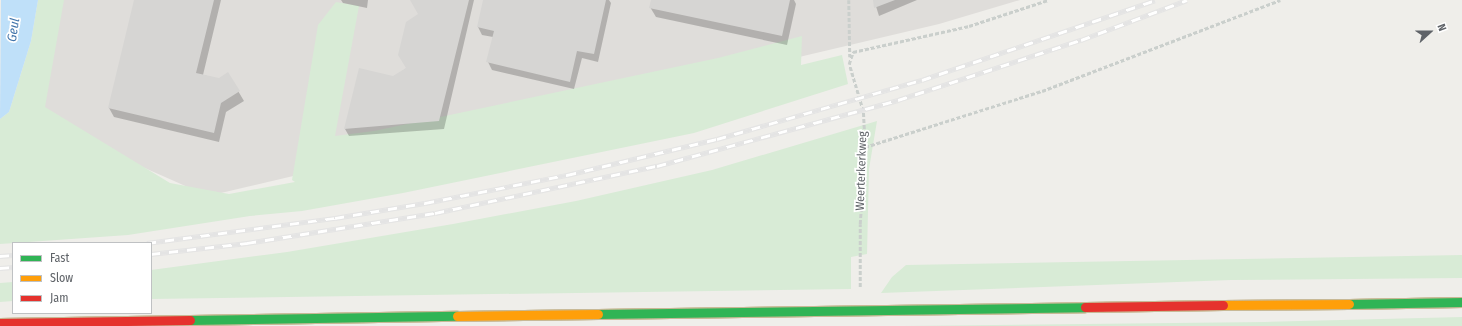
<!DOCTYPE html>
<style>
body{margin:0}
#map{position:relative;width:1462px;height:326px;overflow:hidden;background:#efeeea;font-family:"Fira Sans Condensed",sans-serif}
div>[style]{position:absolute}
.industrial>*{inset:0;background:#dfddda}
.green>*{inset:0;background:#d8ebd6}
.water>*{inset:0;background:#bfe0f9}
.shadow>*{inset:0;background:#0003}
.building>*{inset:0;background:#d6d5d3}
.path>*{height:2.5px;margin-top:-1.25px;transform-origin:0;background:repeating-linear-gradient(90deg,#cacfcc 0 4px,transparent 0 6px)}
.roads{filter:drop-shadow(1px 0 #c8b996) drop-shadow(-1px 0 #c8b996) drop-shadow(0 1px #c8b996) drop-shadow(0 -1px #c8b996)}
.fast>*{height:9px;margin:-4.5px;padding:0 4.5px;transform-origin:4.5px;border-radius:4.5px;background:#30b455}
.slow>*{height:9px;margin:-4.5px;padding:0 4.5px;transform-origin:4.5px;border-radius:4.5px;background:#ff9f0a}
.jam>*{height:9px;margin:-4.5px;padding:0 4.5px;transform-origin:4.5px;border-radius:4.5px;background:#e5322d}
.rail>*{height:4.5px;margin-top:-2.25px;transform-origin:0;background:repeating-linear-gradient(90deg,#fff 0 9px,#e4e4e4 0 18px);box-sizing:border-box;border-block:1px solid #e4e4e4}
span{translate:-50% -50%;white-space:nowrap;text-align:center;line-height:1.15;-webkit-text-stroke:3.5px #fff;paint-order:stroke}
.street-label{font-size:12px;color:#5f6368}
.water-label{font-size:13px;color:#4174aa;font-style:italic}
.legend{position:absolute;left:12px;top:242px;width:140px;height:72px;box-sizing:border-box;background:#fff;border:1px solid #bfc1c3;margin:0;padding:5px 7px;list-style:none;font-size:12px;color:#5f6368}
.legend li{display:flex;align-items:center;gap:8px;height:20px}
.legend b{width:20px;border:1px solid #bfc1c3}
.north{position:absolute;left:1410px;top:12px;width:40px;height:40px;-webkit-text-stroke:3px #fff;paint-order:stroke;rotate:69deg;font-size:11px;font-weight:700;line-height:16px;text-align:center;color:#5f6368}
.north::after{content:'';display:block;margin:auto;width:14px;height:18px;background:#5f6368;clip-path:polygon(50% 0,100% 100%,50% 72%,0 100%)}
</style>
<div id="map">
<div class="industrial">
<div style="clip-path:polygon(62px 0,1020px 0,939px 24px,208px 196px,34px 119px)"></div>
</div>
<div class="green">
<div style="clip-path:polygon(38px 0,64px 0,45px 107px,170px 183px,229px 194px,295px 182px,292px 180px,318px 25px,336px 2px,359px 6px,335px 136px,374px 131px,718px 58px,802px 36px,801px 65px,842px 55px,848px 84px,694px 133px,403px 193px,302px 211px,250px 216px,128px 235px,0 244px,0 119px,9px 112px,31px 41px)"></div>
<div style="clip-path:polygon(877px 121px,869px 169px,867px 254px,851px 257px,851px 289px,151px 299px,151px 270px,287px 252px,453px 224px,576px 201px,712px 170px)"></div>
<div style="clip-path:polygon(1462px 255px,1462px 278px,1231px 280px,881px 293px,892px 277px,906px 265px)"></div>
<div style="clip-path:polygon(13px 282px,13px 301px,0 302px,0 283px)"></div>
<div style="clip-path:polygon(1462px 317px,1462px 326px,902px 326px,1265px 322px)"></div>
</div>
<div class="water">
<div style="clip-path:polygon(1px 0,38px 0,31px 41px,9px 112px,0 119px)"></div>
</div>
<div class="shadow">
<div style="clip-path:polygon(135px 0,221px 0,203px 75px,219px 79px,228px 74px,244px 101px,226px 112px,219px 142px,114px 117px,109px 108px)"></div>
<div style="clip-path:polygon(341px 0,368px 0,367px 8px,343px 3px)"></div>
<div style="clip-path:polygon(412px 0,474px 0,444px 129px,349px 136px,345px 129px,393px 77px,407px 68px,420px 14px)"></div>
<div style="clip-path:polygon(484px 0,609px 0,611px 3px,598px 62px,582px 58px,574px 89px,492px 70px,488px 62px,493px 37px,482px 35px,478px 27px)"></div>
<div style="clip-path:polygon(652px 0,794px 0,796px 4px,787px 45px,656px 17px,650px 7px)"></div>
<div style="clip-path:polygon(874px 0,917px 0,879px 16px)"></div>
</div>
<div class="building">
<div style="clip-path:polygon(134px 0,214px 0,196px 73px,219px 78px,228px 72px,240px 91px,221px 103px,214px 133px,108px 108px)"></div>
<div style="clip-path:polygon(410px 0,469px 0,439px 121px,344px 129px,359px 68px,393px 76px,406px 68px,398px 55px,406px 22px,418px 14px)"></div>
<div style="clip-path:polygon(483px 0,606px 0,594px 54px,577px 51px,570px 82px,486px 62px,494px 31px,477px 27px)"></div>
<div style="clip-path:polygon(651px 0,790px 0,782px 36px,649px 8px)"></div>
<div style="clip-path:polygon(873px 0,895px 0,874px 8px)"></div>
</div>
<div class="path">
<div style="left:849px;top:0;width:57px;rotate:89deg"></div>
<div style="left:865px;top:147px;width:186px;rotate:-17.6deg"></div>
<div style="left:1042px;top:91px;width:255px;rotate:-20.9deg"></div>
<div style="left:860px;top:287px;width:63px;rotate:-90deg"></div>
<div style="left:860px;top:224px;width:77px;rotate:-86.3deg"></div>
<div style="left:865px;top:147px;width:36px;rotate:-93deg"></div>
<div style="left:863px;top:111px;width:49px;rotate:-106.6deg"></div>
<div style="left:849px;top:64px;width:13px;rotate:-72deg"></div>
<div style="left:853px;top:52px;width:119px;rotate:-12.6deg"></div>
<div style="left:969px;top:26px;width:83px;rotate:-18.2deg"></div>
</div>
<div class="roads">
<div class="fast">
<div style="left:1349px;top:304px;width:113px;rotate:-1deg"></div>
<div style="left:598px;top:314px;width:487px;rotate:-0.8deg"></div>
<div style="left:190px;top:320px;width:267px;rotate:-0.9deg"></div>
</div>
<div class="slow">
<div style="left:1223px;top:305px;width:126px;rotate:-0.5deg"></div>
<div style="left:457px;top:316px;width:141px;rotate:-0.8deg"></div>
</div>
<div class="jam">
<div style="left:1085px;top:307px;width:138px;rotate:-0.8deg"></div>
<div style="left:0;top:323px;width:190px;rotate:-0.9deg"></div>
</div>
</div>
<div class="rail">
<div style="left:147px;top:243px;width:190px;rotate:-7.6deg"></div>
<div style="left:335px;top:218px;width:91px;rotate:-9.5deg"></div>
<div style="left:425px;top:203px;width:145px;rotate:-11.2deg"></div>
<div style="left:567px;top:175px;width:154px;rotate:-13.5deg"></div>
<div style="left:717px;top:139px;width:213px;rotate:-16.1deg"></div>
<div style="left:922px;top:80px;width:246px;rotate:-18.9deg"></div>
<div style="left:151px;top:254px;width:97px;rotate:-6.5deg"></div>
<div style="left:247px;top:243px;width:190px;rotate:-9.1deg"></div>
<div style="left:435px;top:213px;width:227px;rotate:-12deg"></div>
<div style="left:657px;top:166px;width:250px;rotate:-15.3deg"></div>
<div style="left:898px;top:100px;width:193px;rotate:-18.2deg"></div>
<div style="left:1081px;top:40px;width:113px;rotate:-20.7deg"></div>
<div style="left:0;top:256px;width:13px;rotate:-4deg"></div>
<div style="left:0;top:268px;width:13px;rotate:-4deg"></div>
</div>
<div class="street-label">
<span style="left:862px;top:171px;rotate:-88deg">Weerterkerkweg</span>
</div>
<div class="water-label">
<span style="left:14px;top:30px;rotate:-81deg">Geul</span>
</div>
<ul class="legend">
<li><b style="height:5px;background:#30b455"></b>Fast</li>
<li><b style="height:5px;background:#ff9f0a"></b>Slow</li>
<li><b style="height:5px;background:#e5322d"></b>Jam</li>
</ul>
<div class="north">N</div>
</div>
